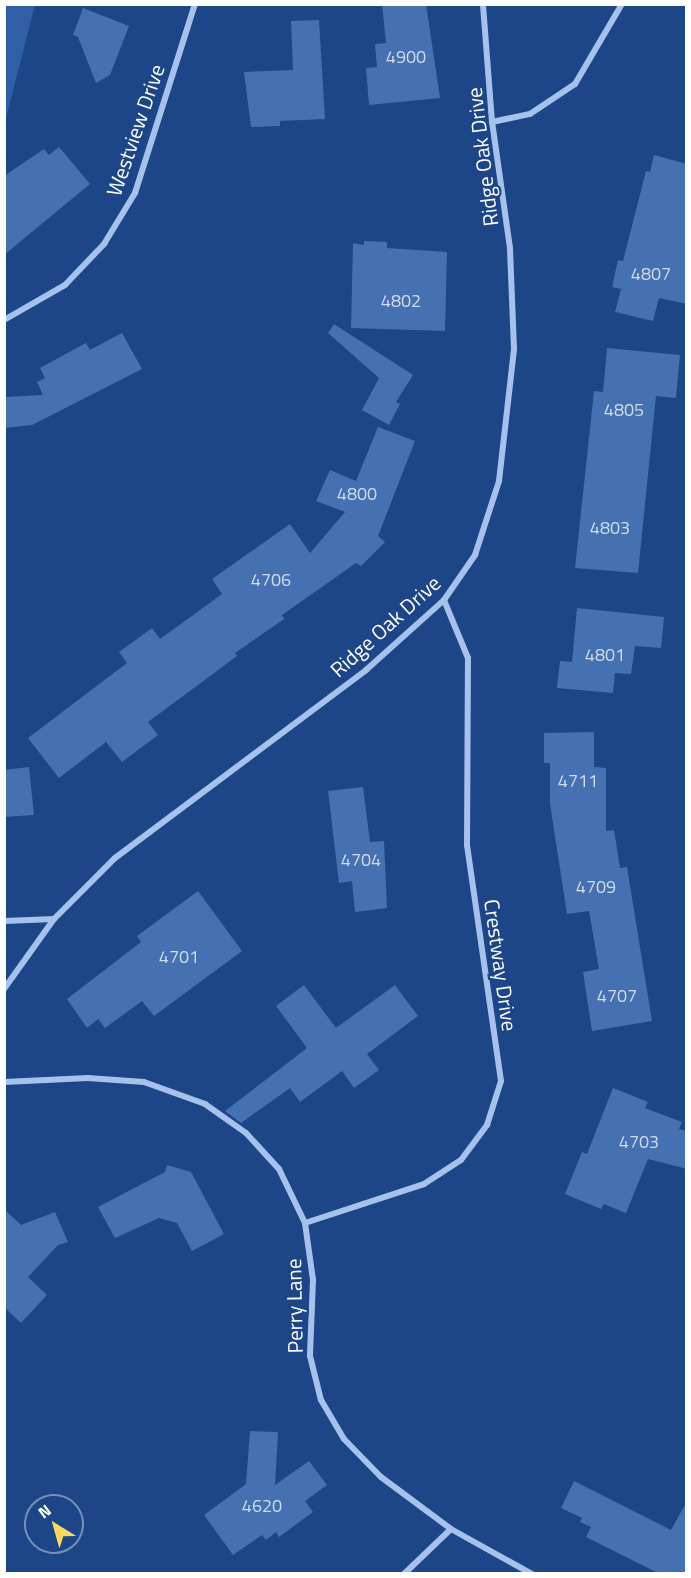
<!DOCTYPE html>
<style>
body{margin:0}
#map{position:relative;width:691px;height:1578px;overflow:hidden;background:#1c4688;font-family:"Titillium Web",sans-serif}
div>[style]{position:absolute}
.green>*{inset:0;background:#305fa6}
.building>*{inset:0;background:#4570b1}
.minor>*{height:6px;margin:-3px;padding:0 3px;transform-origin:3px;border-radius:3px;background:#a6c2ec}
span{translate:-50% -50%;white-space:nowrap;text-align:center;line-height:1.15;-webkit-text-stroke:4.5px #1c4688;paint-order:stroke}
.number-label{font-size:18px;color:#d0dbec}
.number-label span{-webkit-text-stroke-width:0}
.street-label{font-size:21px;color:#fff}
.frame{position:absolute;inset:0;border:6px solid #fff;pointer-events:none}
.north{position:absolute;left:24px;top:1494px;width:60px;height:60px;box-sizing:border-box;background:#1c4688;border:2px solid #7790b8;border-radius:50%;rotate:323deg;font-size:16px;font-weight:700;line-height:24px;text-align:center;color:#fff}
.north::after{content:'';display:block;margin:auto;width:21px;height:27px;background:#fcd764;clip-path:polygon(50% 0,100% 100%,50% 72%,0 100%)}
</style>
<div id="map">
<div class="green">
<div style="clip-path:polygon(5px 4px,35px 5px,5px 122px,4px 5px)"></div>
</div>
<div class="building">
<div style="clip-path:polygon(382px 4px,426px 4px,440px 98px,369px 105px,366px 68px,377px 67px,375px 44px,386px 43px)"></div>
<div style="clip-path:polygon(83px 8px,129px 26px,110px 75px,96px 83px,78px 37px,73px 35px)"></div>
<div style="clip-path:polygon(319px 20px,325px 119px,280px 121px,280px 126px,251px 127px,244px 72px,293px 70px,291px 21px)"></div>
<div style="clip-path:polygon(59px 147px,90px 184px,4px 255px,4px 176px,44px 149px,49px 155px)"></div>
<div style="clip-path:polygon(654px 155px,687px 164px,687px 304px,659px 298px,653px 321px,615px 312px,621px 289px,612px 287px,618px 260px,623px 261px,646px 171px,650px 172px)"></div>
<div style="clip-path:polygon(364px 241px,387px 242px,387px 248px,447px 252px,445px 331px,351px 328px,353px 243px,364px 245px)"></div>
<div style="clip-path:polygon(334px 324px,413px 375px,396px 402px,400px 404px,389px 425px,362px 410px,379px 378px,328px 333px)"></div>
<div style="clip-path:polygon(122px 333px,142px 369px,32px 425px,4px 428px,4px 397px,43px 395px,37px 382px,45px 378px,40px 368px,86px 343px,90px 350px)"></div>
<div style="clip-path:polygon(607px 348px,680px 355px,676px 398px,656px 396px,638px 573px,575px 568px,594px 391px,603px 392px)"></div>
<div style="clip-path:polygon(378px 427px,415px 441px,378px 536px,385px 542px,361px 566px,356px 563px,282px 615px,284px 619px,235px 653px,237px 656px,148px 722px,158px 735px,122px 762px,106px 742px,59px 778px,28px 738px,127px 663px,119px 652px,152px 628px,160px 639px,222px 594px,212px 579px,290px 524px,310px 553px,345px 512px,316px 501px,330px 470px,356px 481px)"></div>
<div style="clip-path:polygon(577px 608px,664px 617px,661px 648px,635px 646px,631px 674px,615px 673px,613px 693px,557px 688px,560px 661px,572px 662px)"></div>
<div style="clip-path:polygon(594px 732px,594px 767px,606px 768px,606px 831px,614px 830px,620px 868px,627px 867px,652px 1021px,592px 1031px,583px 972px,599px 969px,589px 911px,567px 914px,550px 804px,550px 763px,544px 763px,544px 733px)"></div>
<div style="clip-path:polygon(29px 767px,34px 815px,4px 817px,4px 770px)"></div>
<div style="clip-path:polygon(363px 787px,370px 842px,384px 841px,387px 908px,355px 912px,352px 881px,339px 883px,328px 791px)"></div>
<div style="clip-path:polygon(198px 891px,242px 951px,154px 1016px,142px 1001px,105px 1028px,98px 1019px,87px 1028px,67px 999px,141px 942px,137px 936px)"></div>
<div style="clip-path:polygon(304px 985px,336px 1028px,395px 985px,418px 1016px,367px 1054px,379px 1070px,354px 1088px,342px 1071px,300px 1102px,290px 1088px,241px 1123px,225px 1111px,307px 1048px,276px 1006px)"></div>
<div style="clip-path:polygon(613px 1088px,648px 1102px,645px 1108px,682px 1122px,679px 1129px,687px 1131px,687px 1169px,648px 1159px,626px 1213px,604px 1204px,601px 1209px,565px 1194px,582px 1152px,587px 1154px)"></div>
<div style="clip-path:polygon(167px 1165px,191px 1172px,224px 1234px,192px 1251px,177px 1223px,159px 1218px,115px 1238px,98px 1207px,165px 1172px)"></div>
<div style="clip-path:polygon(4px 1209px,21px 1225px,55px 1212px,68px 1242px,58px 1245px,28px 1277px,47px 1295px,21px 1323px,4px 1307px)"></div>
<div style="clip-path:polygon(250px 1431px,278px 1432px,275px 1485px,309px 1461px,327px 1485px,305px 1501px,313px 1512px,279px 1537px,276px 1532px,266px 1540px,262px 1535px,233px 1555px,204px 1515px,246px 1484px)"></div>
<div style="clip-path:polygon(574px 1481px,671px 1530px,687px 1501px,687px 1574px,660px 1574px,586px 1537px,591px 1527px,580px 1522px,582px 1518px,561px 1508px)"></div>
</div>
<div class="minor">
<div style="left:492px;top:122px;width:39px;rotate:-12deg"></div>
<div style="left:530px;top:114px;width:54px;rotate:-33.7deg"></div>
<div style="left:575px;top:84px;width:93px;rotate:-59.6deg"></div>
<div style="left:4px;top:320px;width:70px;rotate:-29.8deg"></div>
<div style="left:65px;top:285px;width:57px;rotate:-46.4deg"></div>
<div style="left:104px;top:244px;width:60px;rotate:-58.7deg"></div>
<div style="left:135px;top:193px;width:198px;rotate:-72.4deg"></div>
<div style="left:4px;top:921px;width:50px;rotate:-2.3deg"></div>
<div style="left:4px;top:989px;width:86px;rotate:-54.5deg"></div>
<div style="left:54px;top:919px;width:86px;rotate:-45deg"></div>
<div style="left:115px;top:858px;width:314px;rotate:-36.8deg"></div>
<div style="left:366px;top:670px;width:105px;rotate:-41.9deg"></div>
<div style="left:444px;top:600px;width:55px;rotate:-55.4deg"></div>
<div style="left:475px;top:555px;width:78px;rotate:-72deg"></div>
<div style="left:499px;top:481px;width:133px;rotate:-83.5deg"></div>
<div style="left:514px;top:349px;width:101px;rotate:-92.3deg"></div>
<div style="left:510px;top:248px;width:127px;rotate:-98.1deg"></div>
<div style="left:492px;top:122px;width:118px;rotate:-94.4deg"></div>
<div style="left:4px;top:1082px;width:84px;rotate:-2.7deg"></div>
<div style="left:88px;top:1078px;width:56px;rotate:4.1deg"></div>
<div style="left:144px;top:1082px;width:65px;rotate:19.8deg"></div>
<div style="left:205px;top:1104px;width:50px;rotate:35.3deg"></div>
<div style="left:246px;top:1133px;width:49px;rotate:47.5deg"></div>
<div style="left:279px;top:1169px;width:60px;rotate:64.3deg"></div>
<div style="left:305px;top:1223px;width:58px;rotate:82deg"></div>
<div style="left:313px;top:1280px;width:76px;rotate:92.3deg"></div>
<div style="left:310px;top:1356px;width:45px;rotate:76deg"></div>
<div style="left:321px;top:1400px;width:45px;rotate:59.5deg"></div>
<div style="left:344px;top:1439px;width:53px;rotate:45.8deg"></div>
<div style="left:381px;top:1477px;width:87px;rotate:36.6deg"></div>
<div style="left:451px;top:1529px;width:93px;rotate:29.1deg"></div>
<div style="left:305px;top:1223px;width:125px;rotate:-18.1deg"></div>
<div style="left:424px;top:1184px;width:44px;rotate:-33deg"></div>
<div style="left:461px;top:1160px;width:44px;rotate:-53.4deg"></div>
<div style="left:487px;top:1125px;width:46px;rotate:-72.3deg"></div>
<div style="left:501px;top:1081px;width:238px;rotate:-98.2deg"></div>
<div style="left:467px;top:845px;width:187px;rotate:-89.7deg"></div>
<div style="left:468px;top:658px;width:63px;rotate:-112.5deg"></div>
<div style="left:404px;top:1574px;width:65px;rotate:-43.8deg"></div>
</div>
<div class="number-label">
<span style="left:406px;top:57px">4900</span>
<span style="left:651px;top:274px">4807</span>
<span style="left:401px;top:301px">4802</span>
<span style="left:624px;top:410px">4805</span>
<span style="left:357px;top:494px">4800</span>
<span style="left:610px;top:528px">4803</span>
<span style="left:271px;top:580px">4706</span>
<span style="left:605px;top:655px">4801</span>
<span style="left:578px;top:781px">4711</span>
<span style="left:361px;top:860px">4704</span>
<span style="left:596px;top:887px">4709</span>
<span style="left:179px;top:957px">4701</span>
<span style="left:617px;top:996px">4707</span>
<span style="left:639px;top:1142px">4703</span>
<span style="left:262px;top:1506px">4620</span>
</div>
<div class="street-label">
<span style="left:135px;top:130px;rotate:-71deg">Westview Drive</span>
<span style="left:482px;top:157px;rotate:-97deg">Ridge Oak Drive</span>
<span style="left:385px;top:626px;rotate:-42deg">Ridge Oak Drive</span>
<span style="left:501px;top:965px;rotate:82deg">Crestway Drive</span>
<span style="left:294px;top:1306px;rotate:-91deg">Perry Lane</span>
</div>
<div class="frame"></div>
<div class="north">N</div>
</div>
